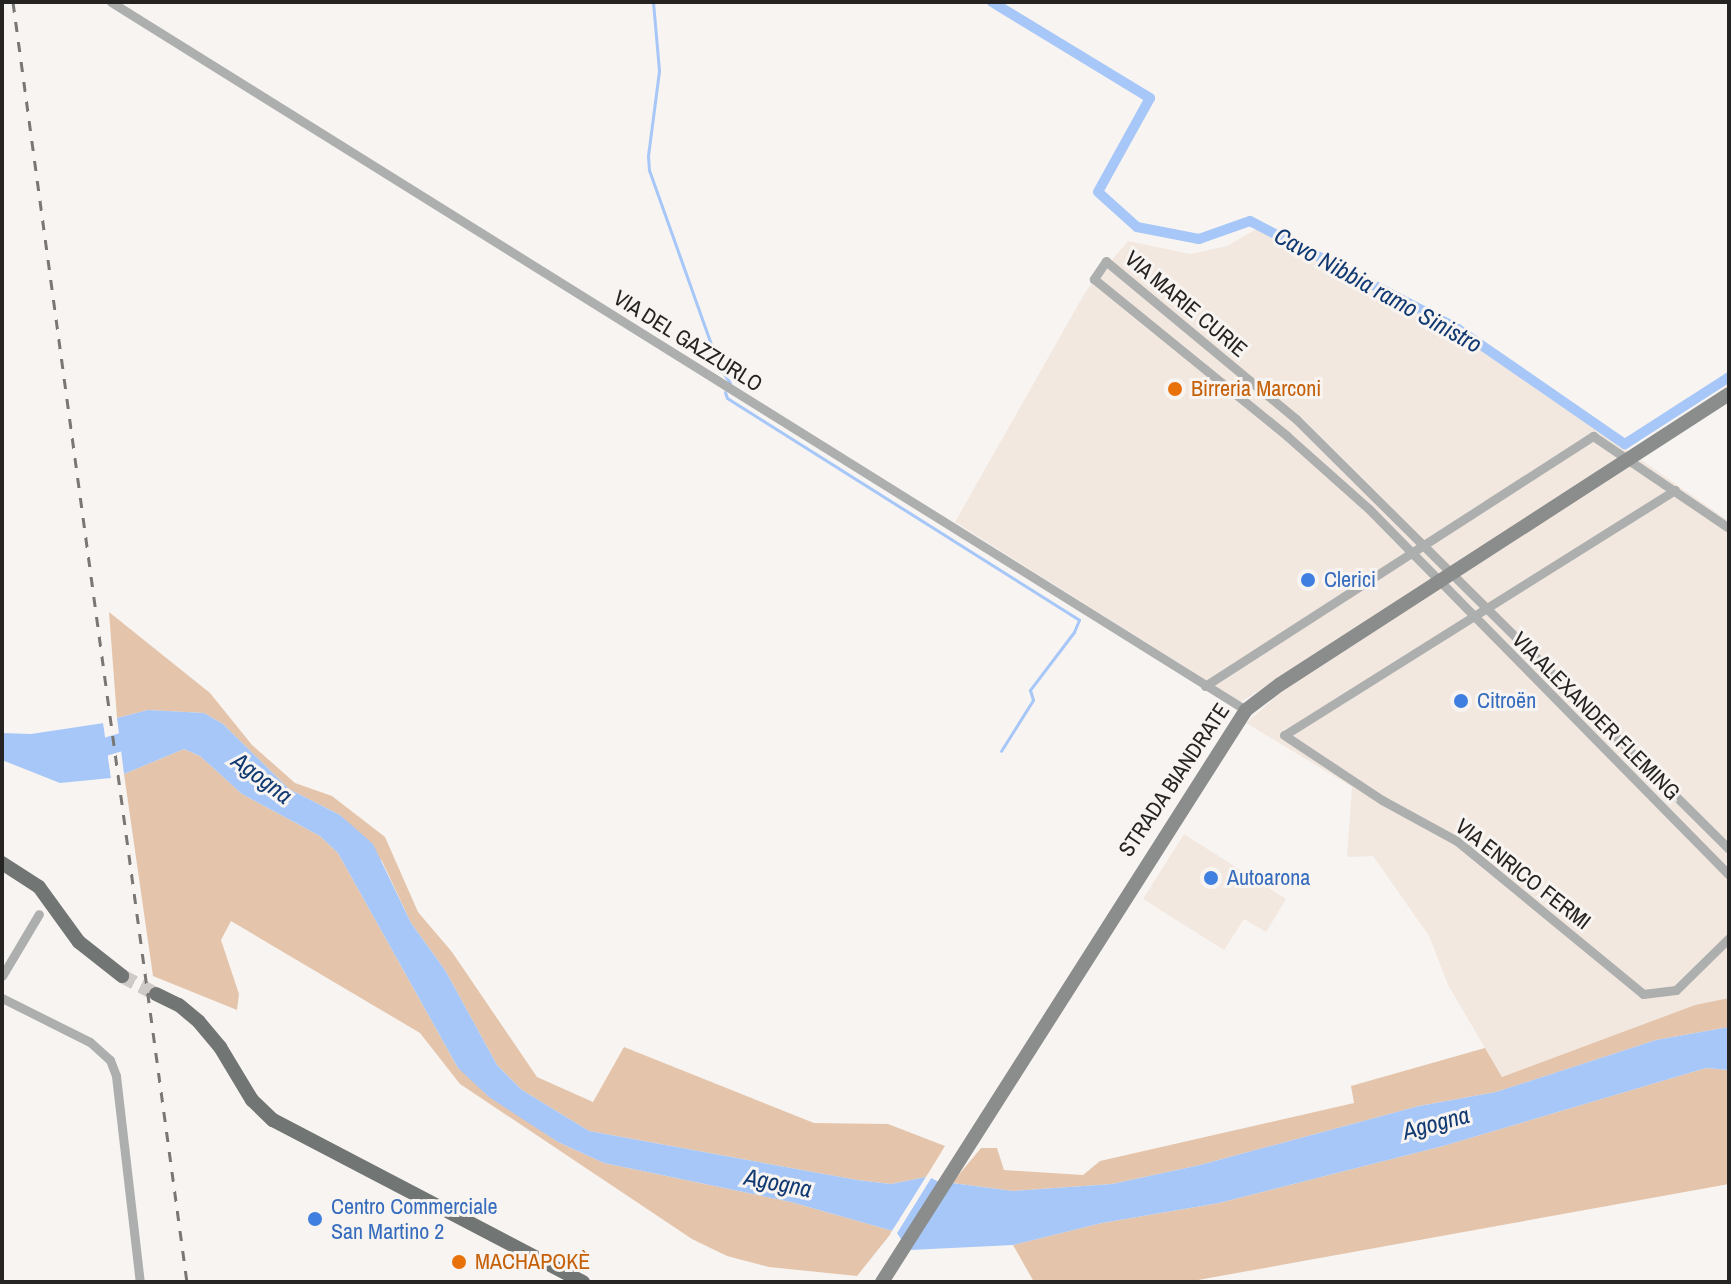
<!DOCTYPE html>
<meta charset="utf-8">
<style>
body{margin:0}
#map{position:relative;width:1731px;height:1284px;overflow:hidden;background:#f8f4f1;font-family:"Archivo Narrow",sans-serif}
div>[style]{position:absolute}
.built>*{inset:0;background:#f2e8e0}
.green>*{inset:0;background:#e4c5ac}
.water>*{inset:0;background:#a6c7f8}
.pier>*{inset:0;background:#f8f4f1}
.stream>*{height:3px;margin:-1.5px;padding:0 1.5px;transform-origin:1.5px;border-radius:1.5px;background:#a6c7f8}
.canal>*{height:10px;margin:-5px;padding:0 5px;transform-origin:5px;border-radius:5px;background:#a6c7f8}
.river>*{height:18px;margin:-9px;padding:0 9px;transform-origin:9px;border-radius:9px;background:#a6c7f8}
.primary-tunnel>*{height:14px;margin-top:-7px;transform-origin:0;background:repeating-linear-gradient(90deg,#cecac8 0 14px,transparent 0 21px)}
.street>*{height:9px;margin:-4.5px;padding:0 4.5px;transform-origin:4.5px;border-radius:4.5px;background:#adafae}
.secondary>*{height:14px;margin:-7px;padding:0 7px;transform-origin:7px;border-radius:7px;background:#8a8d8c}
.primary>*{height:14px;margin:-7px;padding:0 7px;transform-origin:7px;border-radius:7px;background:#717573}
.rail>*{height:3px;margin-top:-1.5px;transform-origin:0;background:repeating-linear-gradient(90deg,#797775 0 10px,transparent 0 20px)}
.dots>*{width:22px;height:22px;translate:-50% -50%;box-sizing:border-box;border:4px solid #f8f4f1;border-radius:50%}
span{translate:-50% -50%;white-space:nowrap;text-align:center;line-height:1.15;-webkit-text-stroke:6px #f8f4f1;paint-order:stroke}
.street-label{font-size:22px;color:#252423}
.food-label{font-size:22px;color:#c56008}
.left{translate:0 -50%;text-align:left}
.shop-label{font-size:22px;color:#366cbe}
.water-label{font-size:24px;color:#103871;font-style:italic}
.frame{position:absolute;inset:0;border:4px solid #252423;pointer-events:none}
</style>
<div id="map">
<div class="built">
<div style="clip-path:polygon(1258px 228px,1455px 332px,1631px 453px,1241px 702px,955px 522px,1086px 291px,1128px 241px,1190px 254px,1227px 246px)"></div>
<div style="clip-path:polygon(1640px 459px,1729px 521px,1729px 998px,1695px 1005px,1502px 1077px,1448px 985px,1429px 936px,1373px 856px,1347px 857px,1352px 787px,1246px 723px,1286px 688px)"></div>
<div style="clip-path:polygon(1184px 834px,1286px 899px,1266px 932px,1244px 919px,1224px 950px,1143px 899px)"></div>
</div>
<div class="green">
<div style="clip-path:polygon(109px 612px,210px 693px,252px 745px,295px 783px,332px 796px,385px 837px,418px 912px,452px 952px,537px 1077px,593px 1102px,624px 1047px,814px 1123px,888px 1124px,945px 1146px,926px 1177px,891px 1184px,857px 1180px,589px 1131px,522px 1090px,497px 1065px,445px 970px,411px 923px,382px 861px,340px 815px,289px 789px,223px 724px,204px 713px,148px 710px,117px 718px)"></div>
<div style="clip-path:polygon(184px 749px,200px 756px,242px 794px,320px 836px,338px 853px,458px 1068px,558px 1142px,604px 1163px,791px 1202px,893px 1231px,857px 1276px,769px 1267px,727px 1256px,692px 1239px,460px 1084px,420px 1033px,231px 921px,221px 940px,239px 994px,237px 1010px,153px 976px,124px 774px)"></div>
<div style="clip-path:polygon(1729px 998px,1729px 1027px,1656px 1040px,1496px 1092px,1419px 1106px,1200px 1165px,1112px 1184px,1013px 1191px,952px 1183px,981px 1148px,997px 1148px,1004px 1170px,1083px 1175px,1100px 1161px,1354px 1103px,1351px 1086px,1485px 1048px,1502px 1077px,1695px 1005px)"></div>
<div style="clip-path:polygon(1706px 1068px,1729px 1070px,1729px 1184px,1187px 1282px,1034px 1282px,1013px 1245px,1102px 1223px,1219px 1203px,1443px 1146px)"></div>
</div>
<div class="water">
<div style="clip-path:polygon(148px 710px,204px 713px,223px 724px,289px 789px,340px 815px,373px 844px,411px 923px,445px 970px,497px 1065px,522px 1090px,589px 1131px,857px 1180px,891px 1184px,926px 1177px,893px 1231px,791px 1202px,604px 1163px,558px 1142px,489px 1097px,458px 1068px,338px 853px,320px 836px,242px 794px,200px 756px,184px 749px,124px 774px,117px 718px)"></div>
<div style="clip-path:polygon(104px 723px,111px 778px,60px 783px,2px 760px,2px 733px,31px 734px)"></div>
<div style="clip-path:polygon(1729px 1027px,1729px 1070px,1706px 1068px,1443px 1146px,1219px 1203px,1102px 1223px,1013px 1245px,910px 1250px,952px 1183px,1013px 1191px,1112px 1184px,1200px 1165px,1419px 1106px,1496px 1092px,1656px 1040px)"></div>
<div style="clip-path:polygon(931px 1178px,939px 1182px,903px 1242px,897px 1233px)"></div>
</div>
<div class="pier">
<div style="clip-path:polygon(107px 721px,115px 777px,111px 778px,103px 723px)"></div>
<div style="clip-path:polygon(928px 1174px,933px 1175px,895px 1236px,890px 1234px)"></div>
</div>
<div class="stream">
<div style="left:653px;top:2px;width:69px;rotate:85deg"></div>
<div style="left:659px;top:71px;width:86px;rotate:97.4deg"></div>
<div style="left:648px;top:156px;width:14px;rotate:86deg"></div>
<div style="left:649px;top:170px;width:209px;rotate:70.4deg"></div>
<div style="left:719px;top:367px;width:19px;rotate:55deg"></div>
<div style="left:725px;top:392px;width:6px;rotate:72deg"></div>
<div style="left:727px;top:398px;width:416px;rotate:32.2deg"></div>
<div style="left:1079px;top:620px;width:13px;rotate:113deg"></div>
<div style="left:1074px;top:632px;width:73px;rotate:127.2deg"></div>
<div style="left:1030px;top:690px;width:10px;rotate:73deg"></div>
<div style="left:1033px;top:700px;width:60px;rotate:122.1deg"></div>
</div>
<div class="canal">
<div style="left:992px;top:2px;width:185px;rotate:31.3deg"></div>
<div style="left:1150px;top:98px;width:107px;rotate:119deg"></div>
<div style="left:1098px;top:192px;width:52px;rotate:41.9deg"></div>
<div style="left:1137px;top:227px;width:63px;rotate:11deg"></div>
<div style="left:1199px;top:239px;width:54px;rotate:-19.4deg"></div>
<div style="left:1250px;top:221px;width:234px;rotate:27.4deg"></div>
<div style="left:1458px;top:329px;width:203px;rotate:34.6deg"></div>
<div style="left:1625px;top:444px;width:124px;rotate:-32.8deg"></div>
</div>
<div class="river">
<div style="left:85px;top:753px;width:59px;rotate:-16.9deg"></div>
</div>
<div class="primary-tunnel">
<div style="left:122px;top:976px;width:38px;rotate:28deg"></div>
</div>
<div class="street">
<div style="left:111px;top:2px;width:1338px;rotate:31.96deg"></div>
<div style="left:1675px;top:490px;width:461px;rotate:147.9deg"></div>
<div style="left:1284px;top:735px;width:118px;rotate:33.6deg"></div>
<div style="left:1382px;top:800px;width:85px;rotate:28.7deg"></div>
<div style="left:1457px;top:841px;width:241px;rotate:39.4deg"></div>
<div style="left:1643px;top:994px;width:33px;rotate:-7deg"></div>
<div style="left:1676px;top:990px;width:74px;rotate:-44.5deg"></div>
<div style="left:1205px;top:686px;width:462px;rotate:-32.8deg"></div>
<div style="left:1593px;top:436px;width:164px;rotate:34.1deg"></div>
<div style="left:1729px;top:849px;width:610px;rotate:-135.2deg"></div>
<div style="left:1296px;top:419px;width:247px;rotate:-140.3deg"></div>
<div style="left:1106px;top:261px;width:22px;rotate:124deg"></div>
<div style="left:1094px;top:279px;width:249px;rotate:39.1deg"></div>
<div style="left:1287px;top:436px;width:110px;rotate:41.7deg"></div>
<div style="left:1369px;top:509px;width:513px;rotate:45.47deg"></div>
<div style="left:2px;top:976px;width:72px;rotate:-59.2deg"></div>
<div style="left:2px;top:998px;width:98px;rotate:26.6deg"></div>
<div style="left:90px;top:1042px;width:27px;rotate:42deg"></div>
<div style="left:110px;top:1060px;width:17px;rotate:69deg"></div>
<div style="left:116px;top:1076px;width:207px;rotate:83.4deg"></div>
</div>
<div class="secondary">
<div style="left:882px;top:1282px;width:678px;rotate:-57.53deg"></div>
<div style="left:1246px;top:710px;width:41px;rotate:-37.1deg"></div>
<div style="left:1279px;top:685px;width:536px;rotate:-32.89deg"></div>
</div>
<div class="primary">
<div style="left:2px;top:863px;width:44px;rotate:33deg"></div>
<div style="left:39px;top:887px;width:68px;rotate:54deg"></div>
<div style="left:79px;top:942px;width:55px;rotate:38.3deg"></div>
<div style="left:156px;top:994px;width:25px;rotate:26deg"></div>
<div style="left:179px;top:1005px;width:26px;rotate:40deg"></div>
<div style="left:199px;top:1022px;width:33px;rotate:50deg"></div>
<div style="left:220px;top:1047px;width:62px;rotate:58.9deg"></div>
<div style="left:252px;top:1100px;width:29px;rotate:44deg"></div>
<div style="left:273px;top:1120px;width:350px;rotate:27.6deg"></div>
</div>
<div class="rail">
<div style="left:13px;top:2px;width:1292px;rotate:82.26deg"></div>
</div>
<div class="dots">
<div style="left:1175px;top:389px;background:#e8710a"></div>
<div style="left:1308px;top:580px;background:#3f7fe0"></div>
<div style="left:1461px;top:701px;background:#3f7fe0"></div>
<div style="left:1211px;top:878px;background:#3f7fe0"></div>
<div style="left:315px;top:1219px;background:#3f7fe0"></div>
<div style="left:459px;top:1262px;background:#e8710a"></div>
</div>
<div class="street-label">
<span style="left:1186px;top:304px;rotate:40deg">VIA MARIE CURIE</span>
<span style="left:688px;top:341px;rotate:32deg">VIA DEL GAZZURLO</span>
<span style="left:1596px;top:716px;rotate:45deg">VIA ALEXANDER FLEMING</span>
<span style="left:1174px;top:780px;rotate:-56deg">STRADA BIANDRATE</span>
<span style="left:1523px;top:874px;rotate:38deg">VIA ENRICO FERMI</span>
</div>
<div class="food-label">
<span class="left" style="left:1191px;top:389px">Birreria Marconi</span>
<span class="left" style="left:475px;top:1262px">MACHAPOKÈ</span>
</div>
<div class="shop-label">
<span class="left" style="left:1324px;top:580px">Clerici</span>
<span class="left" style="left:1477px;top:701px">Citroën</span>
<span class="left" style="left:1227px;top:878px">Autoarona</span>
<span class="left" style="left:331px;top:1219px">Centro Commerciale<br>San Martino 2</span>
</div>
<div class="water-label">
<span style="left:1378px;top:290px;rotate:29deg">Cavo Nibbia ramo Sinistro</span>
<span style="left:262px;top:778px;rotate:37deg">Agogna</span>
<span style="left:1436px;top:1123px;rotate:-15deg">Agogna</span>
<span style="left:778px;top:1183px;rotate:11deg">Agogna</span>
</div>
<div class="frame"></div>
</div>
